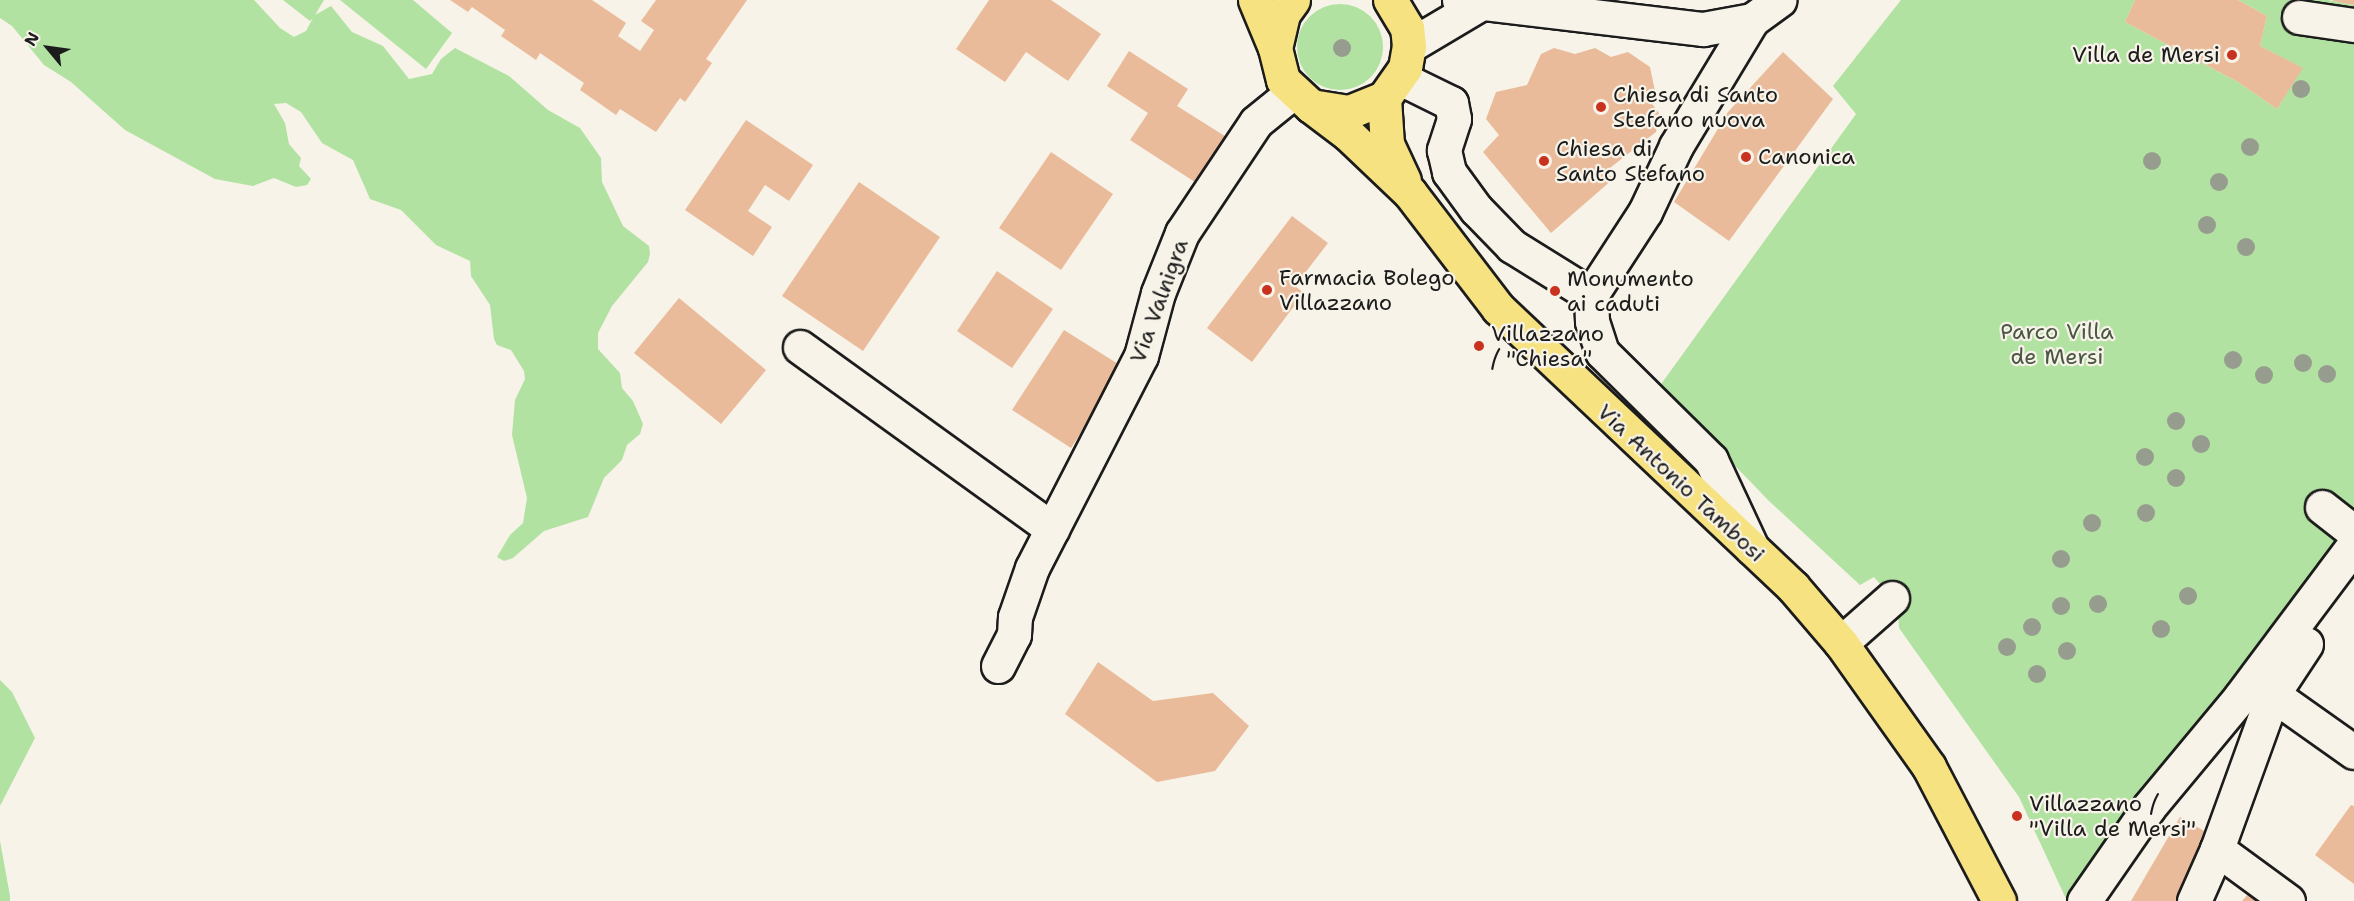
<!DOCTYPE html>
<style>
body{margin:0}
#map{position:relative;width:2354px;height:901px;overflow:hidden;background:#f7f3e8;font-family:"Shantell Sans",sans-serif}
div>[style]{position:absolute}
.green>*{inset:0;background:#b1e2a2}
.round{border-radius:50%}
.building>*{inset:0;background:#eabb9a}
.roads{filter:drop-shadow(2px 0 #1c1c1c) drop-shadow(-2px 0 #1c1c1c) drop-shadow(0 2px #1c1c1c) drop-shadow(0 -2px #1c1c1c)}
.minor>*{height:33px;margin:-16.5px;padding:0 16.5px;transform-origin:16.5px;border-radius:16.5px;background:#f7f3e8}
.major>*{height:33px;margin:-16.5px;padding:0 16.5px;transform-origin:16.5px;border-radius:16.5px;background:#f6e281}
.trees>*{width:18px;height:18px;margin:-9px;border-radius:50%;background:#979d8e}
.dots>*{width:16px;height:16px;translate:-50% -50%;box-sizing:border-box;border:3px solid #f7f3e8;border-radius:50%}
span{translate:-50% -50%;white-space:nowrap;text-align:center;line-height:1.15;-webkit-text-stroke:4.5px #f7f3e8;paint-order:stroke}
.poi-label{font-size:22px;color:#1c1c1c}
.right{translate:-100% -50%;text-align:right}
.left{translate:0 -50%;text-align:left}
.street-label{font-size:22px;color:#1c1c1c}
.park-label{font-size:22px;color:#495744}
.north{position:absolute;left:18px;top:18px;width:60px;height:60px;-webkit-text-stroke:4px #f7f3e8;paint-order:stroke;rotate:299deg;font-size:16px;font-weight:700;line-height:24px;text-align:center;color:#1c1c1c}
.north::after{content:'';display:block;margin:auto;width:21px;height:27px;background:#1c1c1c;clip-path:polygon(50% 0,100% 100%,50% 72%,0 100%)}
</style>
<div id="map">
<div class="green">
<div style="clip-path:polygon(0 0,254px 0,280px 28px,294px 37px,306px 31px,313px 18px,310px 21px,283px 0,324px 0,315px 15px,331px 6px,352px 32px,383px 46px,409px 79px,432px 74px,441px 59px,455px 48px,509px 76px,548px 110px,580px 128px,601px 158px,602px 182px,623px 226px,649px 246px,650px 254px,648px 262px,612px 306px,598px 333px,598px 349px,620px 373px,622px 388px,633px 401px,643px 424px,640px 434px,627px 445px,622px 460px,604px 478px,588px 517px,544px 531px,513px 558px,504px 561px,497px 557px,510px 535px,523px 523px,527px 498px,512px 435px,515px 400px,525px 379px,524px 371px,511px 350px,497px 345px,494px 339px,490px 305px,471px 276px,470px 261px,436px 245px,401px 210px,370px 199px,353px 160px,322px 143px,301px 112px,286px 103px,274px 104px,285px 123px,289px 144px,301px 158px,299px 166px,311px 179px,307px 185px,296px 187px,274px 178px,253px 186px,215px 179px,125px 130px,71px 82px,44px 65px,12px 26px,0 18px)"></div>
<div style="clip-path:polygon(340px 0,413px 0,452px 33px,426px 69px)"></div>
<div style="clip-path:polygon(1901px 0,2135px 0,2125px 22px,2238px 82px,2277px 109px,2302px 68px,2260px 46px,2267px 16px,2238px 0,2328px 0,2354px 5px,2354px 528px,2075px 901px,2067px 901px,2019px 797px,1899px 628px,1898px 609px,1892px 598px,1874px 577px,1860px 585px,1769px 501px,1659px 387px,1856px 114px,1833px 86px)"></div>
<div class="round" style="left:1297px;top:4px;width:86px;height:86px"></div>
<div style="clip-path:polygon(0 680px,12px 692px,35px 738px,0 806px)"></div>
<div style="clip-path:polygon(0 841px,10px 896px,10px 901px,0 901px)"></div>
</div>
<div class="building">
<div style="clip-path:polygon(450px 0,592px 0,626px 23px,618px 36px,640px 51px,654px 30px,641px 21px,656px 0,747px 0,706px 59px,712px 63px,685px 102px,680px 98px,656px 132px,620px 109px,616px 115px,580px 90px,584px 83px,540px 53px,536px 60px,501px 36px,505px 30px,472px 7px,468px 12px)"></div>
<div style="clip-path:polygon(989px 0,1051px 0,1101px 34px,1068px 81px,1026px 52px,1005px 82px,956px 49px)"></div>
<div style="clip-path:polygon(2135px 0,2238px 0,2267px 16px,2260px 46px,2303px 68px,2277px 109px,2238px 82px,2125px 22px)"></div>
<div style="clip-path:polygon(2354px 0,2354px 5px,2333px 1px,2333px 0)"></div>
<div style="clip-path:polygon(1554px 48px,1575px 54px,1595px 48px,1611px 57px,1628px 52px,1650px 67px,1655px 91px,1650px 101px,1659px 113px,1656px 132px,1606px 171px,1613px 179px,1551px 233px,1483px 152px,1499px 135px,1486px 119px,1496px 92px,1527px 85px,1541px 54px)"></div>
<div style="clip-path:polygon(1129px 51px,1188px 89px,1177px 106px,1228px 138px,1198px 184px,1130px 140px,1148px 113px,1107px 86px)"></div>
<div style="clip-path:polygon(1783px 52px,1833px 99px,1729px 241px,1674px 202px,1728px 112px)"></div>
<div style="clip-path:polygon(746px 120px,813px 165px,789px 201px,765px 185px,748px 211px,772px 227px,753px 256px,685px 210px)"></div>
<div style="clip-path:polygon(1051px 152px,1113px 194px,1061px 270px,999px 228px)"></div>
<div style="clip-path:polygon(859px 182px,940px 237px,863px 351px,782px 296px)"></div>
<div style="clip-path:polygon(1292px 216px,1328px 243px,1295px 286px,1304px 293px,1252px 362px,1207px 328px)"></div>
<div style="clip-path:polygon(997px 271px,1053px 309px,1012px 368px,957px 331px)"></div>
<div style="clip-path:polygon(679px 298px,766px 370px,721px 424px,634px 353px)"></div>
<div style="clip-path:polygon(1064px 330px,1123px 367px,1071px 448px,1012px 410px)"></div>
<div style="clip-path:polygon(1098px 662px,1153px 701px,1213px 693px,1249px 726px,1215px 771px,1157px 782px,1065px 714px)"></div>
<div style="clip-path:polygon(2351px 805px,2354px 806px,2354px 884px,2315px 855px)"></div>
<div style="clip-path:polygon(2180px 817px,2218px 839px,2183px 901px,2131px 901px)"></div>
<div style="clip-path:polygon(2249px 893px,2259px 901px,2242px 901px)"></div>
</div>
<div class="roads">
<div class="minor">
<div style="left:1459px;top:0;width:246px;rotate:6.8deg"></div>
<div style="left:1703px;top:29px;width:50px;rotate:-10.4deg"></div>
<div style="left:1752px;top:20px;width:34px;rotate:-36deg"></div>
<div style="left:2299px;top:17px;width:56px;rotate:8.3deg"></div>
<div style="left:1409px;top:46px;width:86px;rotate:-30.7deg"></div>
<div style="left:1400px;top:78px;width:57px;rotate:26.1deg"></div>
<div style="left:1451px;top:103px;width:16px;rotate:79deg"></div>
<div style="left:1454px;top:119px;width:33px;rotate:108deg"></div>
<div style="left:1444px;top:150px;width:23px;rotate:77deg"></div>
<div style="left:1449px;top:172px;width:46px;rotate:53.9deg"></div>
<div style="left:1476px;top:209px;width:52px;rotate:45.8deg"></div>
<div style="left:1512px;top:246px;width:93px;rotate:31.8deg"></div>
<div style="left:800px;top:347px;width:311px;rotate:35.8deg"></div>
<div style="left:2322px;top:507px;width:41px;rotate:38deg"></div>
<div style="left:1752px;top:548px;width:97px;rotate:-115deg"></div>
<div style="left:1711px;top:460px;width:153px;rotate:-135.3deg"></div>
<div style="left:1602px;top:352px;width:32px;rotate:-108deg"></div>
<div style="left:1592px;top:322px;width:27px;rotate:-92deg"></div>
<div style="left:1591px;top:295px;width:99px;rotate:-57deg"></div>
<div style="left:1645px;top:212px;width:73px;rotate:-64.8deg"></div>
<div style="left:1676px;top:146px;width:147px;rotate:-58.9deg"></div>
<div style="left:1841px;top:643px;width:68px;rotate:-41.4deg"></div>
<div style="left:998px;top:666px;width:35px;rotate:-63deg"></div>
<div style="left:1014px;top:635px;width:18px;rotate:-87deg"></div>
<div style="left:1015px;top:617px;width:52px;rotate:-70.9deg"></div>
<div style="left:1032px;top:568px;width:238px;rotate:-62.8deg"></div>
<div style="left:1141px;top:356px;width:65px;rotate:-74.9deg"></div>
<div style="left:1158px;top:293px;width:65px;rotate:-68.2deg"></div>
<div style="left:1182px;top:233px;width:133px;rotate:-56.3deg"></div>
<div style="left:1256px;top:122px;width:48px;rotate:-39deg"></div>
<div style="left:2255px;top:682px;width:121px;rotate:35.3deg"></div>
<div style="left:2217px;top:849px;width:88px;rotate:36.2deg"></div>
<div style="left:2084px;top:901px;width:114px;rotate:-55.3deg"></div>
<div style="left:2149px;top:807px;width:144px;rotate:-50.3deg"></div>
<div style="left:2241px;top:696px;width:189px;rotate:-53.2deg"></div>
<div style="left:2194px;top:901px;width:57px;rotate:-66.1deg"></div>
<div style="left:2217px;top:849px;width:165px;rotate:-70.1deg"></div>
<div style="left:2273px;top:694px;width:60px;rotate:-56.6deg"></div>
</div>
<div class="major">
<div style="left:1255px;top:0;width:52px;rotate:67.4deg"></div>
<div style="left:1293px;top:0;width:17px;rotate:126deg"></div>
<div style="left:1283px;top:14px;width:35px;rotate:103deg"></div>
<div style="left:1275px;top:48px;width:33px;rotate:76deg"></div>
<div style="left:1283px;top:80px;width:38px;rotate:43deg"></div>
<div style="left:1311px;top:106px;width:38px;rotate:9deg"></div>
<div style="left:1349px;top:112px;width:38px;rotate:-22deg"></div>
<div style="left:1384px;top:98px;width:37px;rotate:-55deg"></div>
<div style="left:1405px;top:68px;width:22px;rotate:-80deg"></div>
<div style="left:1409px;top:46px;width:18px;rotate:-96deg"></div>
<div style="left:1407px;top:28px;width:33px;rotate:-121deg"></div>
<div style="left:1384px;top:98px;width:46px;rotate:86.3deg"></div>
<div style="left:1387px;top:144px;width:40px;rotate:65deg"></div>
<div style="left:1311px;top:106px;width:46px;rotate:37.1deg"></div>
<div style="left:1348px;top:134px;width:86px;rotate:43.6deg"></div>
<div style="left:1410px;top:193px;width:145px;rotate:52.6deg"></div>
<div style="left:1498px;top:308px;width:406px;rotate:43.4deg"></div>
<div style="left:1793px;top:587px;width:74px;rotate:49.4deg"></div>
<div style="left:1841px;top:643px;width:152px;rotate:54.6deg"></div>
<div style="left:1929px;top:767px;width:151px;rotate:62.4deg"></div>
</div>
</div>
<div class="trees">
<div style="left:1342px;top:48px"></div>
<div style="left:2301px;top:89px"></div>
<div style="left:2250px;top:147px"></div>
<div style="left:2152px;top:161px"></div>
<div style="left:2219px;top:182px"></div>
<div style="left:2207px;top:225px"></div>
<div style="left:2246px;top:247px"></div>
<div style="left:2233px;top:360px"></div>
<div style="left:2303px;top:363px"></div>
<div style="left:2327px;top:374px"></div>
<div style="left:2264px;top:375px"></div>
<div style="left:2176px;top:421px"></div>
<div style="left:2201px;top:444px"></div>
<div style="left:2145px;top:457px"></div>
<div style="left:2176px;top:478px"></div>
<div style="left:2146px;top:513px"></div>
<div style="left:2092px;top:523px"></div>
<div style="left:2061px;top:559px"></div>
<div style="left:2188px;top:596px"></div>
<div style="left:2098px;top:604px"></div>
<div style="left:2061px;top:606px"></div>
<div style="left:2032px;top:627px"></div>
<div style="left:2161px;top:629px"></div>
<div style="left:2007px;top:647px"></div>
<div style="left:2067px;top:651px"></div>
<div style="left:2037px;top:674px"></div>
</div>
<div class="dots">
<div style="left:2232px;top:55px;background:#c8321e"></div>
<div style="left:1601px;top:107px;background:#c8321e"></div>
<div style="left:1746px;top:157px;background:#c8321e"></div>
<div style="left:1544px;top:161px;background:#c8321e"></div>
<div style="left:1267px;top:290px;background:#c8321e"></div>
<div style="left:1555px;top:291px;background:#c8321e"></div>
<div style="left:1479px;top:346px;background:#c8321e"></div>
<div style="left:2017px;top:816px;background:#c8321e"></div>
</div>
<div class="poi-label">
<span class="right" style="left:2220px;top:55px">Villa de Mersi</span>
<span class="left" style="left:1613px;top:107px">Chiesa di Santo<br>Stefano nuova</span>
<span class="left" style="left:1556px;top:161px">Chiesa di<br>Santo Stefano</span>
<span class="left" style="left:1758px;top:157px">Canonica</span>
<span class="left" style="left:1279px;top:290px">Farmacia Bolego<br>Villazzano</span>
<span class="left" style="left:1567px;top:291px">Monumento<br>ai caduti</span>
<span class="left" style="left:1491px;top:346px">Villazzano<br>/ "Chiesa"</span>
<span class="left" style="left:2029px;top:816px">Villazzano /<br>"Villa de Mersi"</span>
</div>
<div class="street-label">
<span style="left:1159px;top:301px;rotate:-70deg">Via Valnigra</span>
<span style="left:1681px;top:483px;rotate:43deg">Via Antonio Tambosi</span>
</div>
<div class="park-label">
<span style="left:2057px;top:344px">Parco Villa<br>de Mersi</span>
</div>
<div class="north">N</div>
</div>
